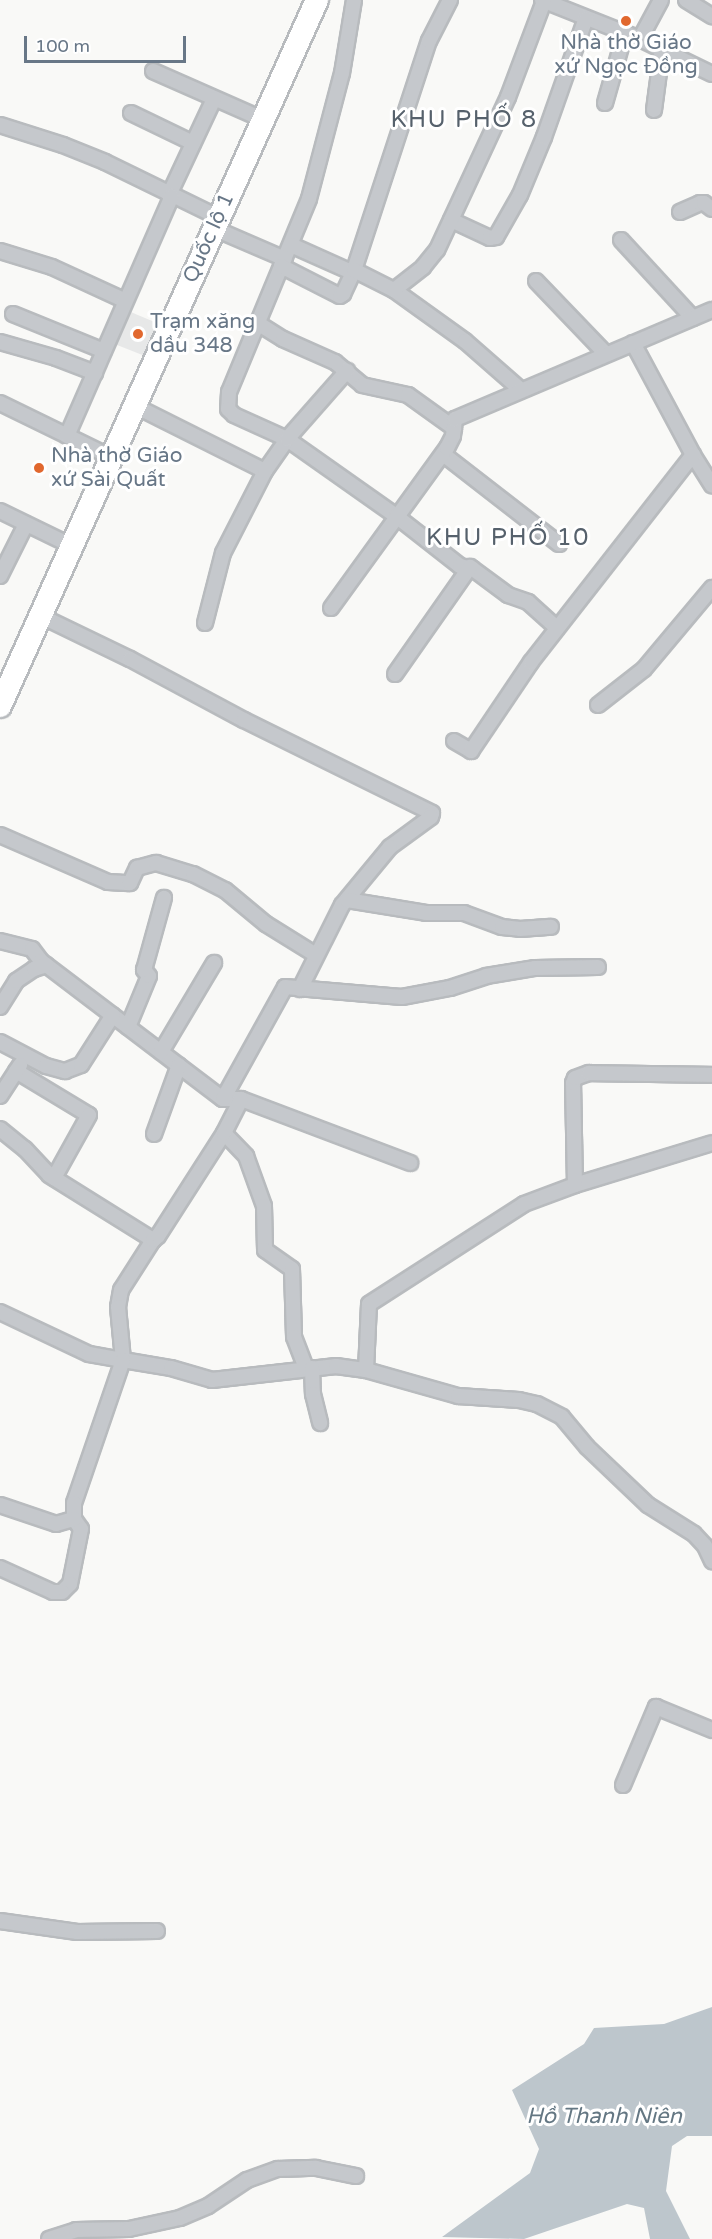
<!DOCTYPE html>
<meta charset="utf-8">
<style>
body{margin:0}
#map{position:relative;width:712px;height:2239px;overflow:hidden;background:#f9f9f7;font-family:"Varela Round",sans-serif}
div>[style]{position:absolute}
.built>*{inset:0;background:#e7e8e8}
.water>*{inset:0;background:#bdc6cc}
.roads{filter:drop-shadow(2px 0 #b8bbbe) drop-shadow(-2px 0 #b8bbbe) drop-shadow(0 2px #b8bbbe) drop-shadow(0 -2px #b8bbbe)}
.minor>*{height:14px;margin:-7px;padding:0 7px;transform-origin:7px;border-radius:7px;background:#c5c8cc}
.trunk>*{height:22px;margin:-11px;padding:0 11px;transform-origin:11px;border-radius:11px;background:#fff}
.dots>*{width:16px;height:16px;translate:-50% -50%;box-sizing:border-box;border:3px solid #fff;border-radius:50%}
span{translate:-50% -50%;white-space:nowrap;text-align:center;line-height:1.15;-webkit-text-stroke:6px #fff;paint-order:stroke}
.poi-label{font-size:21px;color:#687787}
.left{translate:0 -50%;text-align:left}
.street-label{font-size:21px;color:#687787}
.water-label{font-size:22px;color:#647783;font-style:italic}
.quarter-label{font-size:24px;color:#56616c;letter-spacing:1.5px}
.scale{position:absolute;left:24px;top:36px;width:162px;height:27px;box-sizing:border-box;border:3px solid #687787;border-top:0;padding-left:8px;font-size:18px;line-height:21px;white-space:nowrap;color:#687787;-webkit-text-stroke:4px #fff;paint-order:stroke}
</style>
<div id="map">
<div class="built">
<div style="clip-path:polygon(126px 310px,164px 326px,150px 358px,112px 343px)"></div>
</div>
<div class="water">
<div style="clip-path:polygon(712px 2007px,712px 2136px,687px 2136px,672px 2146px,666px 2191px,690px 2239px,650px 2239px,644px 2208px,627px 2204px,524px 2239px,442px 2237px,530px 2173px,539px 2149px,512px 2090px,584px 2044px,594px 2028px,664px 2024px)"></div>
</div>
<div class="roads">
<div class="minor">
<div style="left:354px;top:0;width:74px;rotate:99.3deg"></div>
<div style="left:342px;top:73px;width:130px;rotate:104.7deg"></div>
<div style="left:309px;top:199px;width:209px;rotate:112.5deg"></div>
<div style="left:229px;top:392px;width:17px;rotate:93deg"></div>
<div style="left:228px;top:409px;width:8px;rotate:45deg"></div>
<div style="left:234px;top:415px;width:58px;rotate:24.4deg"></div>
<div style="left:287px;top:439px;width:133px;rotate:35.2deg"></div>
<div style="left:396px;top:516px;width:81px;rotate:38deg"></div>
<div style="left:460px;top:566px;width:13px;rotate:13deg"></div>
<div style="left:473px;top:569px;width:44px;rotate:36.6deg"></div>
<div style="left:508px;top:595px;width:21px;rotate:19deg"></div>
<div style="left:528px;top:602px;width:39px;rotate:42deg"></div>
<div style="left:542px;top:0;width:105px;rotate:21.7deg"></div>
<div style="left:640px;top:39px;width:80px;rotate:25.9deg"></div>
<div style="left:686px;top:0;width:31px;rotate:32deg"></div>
<div style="left:640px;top:39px;width:44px;rotate:-61.7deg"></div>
<div style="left:153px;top:71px;width:119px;rotate:23.8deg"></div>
<div style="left:605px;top:103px;width:73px;rotate:-74.1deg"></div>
<div style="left:654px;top:110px;width:61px;rotate:-82.4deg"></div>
<div style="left:131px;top:113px;width:69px;rotate:25.8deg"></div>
<div style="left:0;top:125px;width:66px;rotate:17.6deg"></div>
<div style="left:63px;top:145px;width:45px;rotate:22deg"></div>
<div style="left:105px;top:162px;width:126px;rotate:26deg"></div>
<div style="left:169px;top:195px;width:106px;rotate:-64.9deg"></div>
<div style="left:680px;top:212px;width:22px;rotate:-24deg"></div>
<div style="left:700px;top:203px;width:4px"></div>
<div style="left:704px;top:203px;width:10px;rotate:37deg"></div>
<div style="left:451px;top:220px;width:43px;rotate:24.8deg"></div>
<div style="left:490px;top:238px;width:6px;rotate:-9deg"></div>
<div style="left:496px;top:237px;width:48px;rotate:-60.3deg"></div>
<div style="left:520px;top:195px;width:63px;rotate:-67.5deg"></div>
<div style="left:544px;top:137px;width:126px;rotate:-70.6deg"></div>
<div style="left:213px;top:228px;width:78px;rotate:23.3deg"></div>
<div style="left:621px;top:240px;width:106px;rotate:47.3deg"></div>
<div style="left:291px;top:245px;width:61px;rotate:24.1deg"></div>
<div style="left:0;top:251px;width:54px;rotate:17.1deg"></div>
<div style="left:52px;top:267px;width:81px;rotate:24.7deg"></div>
<div style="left:281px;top:266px;width:66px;rotate:27deg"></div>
<div style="left:340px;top:296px;width:4px;rotate:-34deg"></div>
<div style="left:343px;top:294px;width:26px;rotate:-65deg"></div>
<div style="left:354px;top:270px;width:241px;rotate:-71.9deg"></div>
<div style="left:429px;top:41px;width:46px;rotate:-62.9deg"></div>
<div style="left:354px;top:270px;width:45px;rotate:26.6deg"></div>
<div style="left:394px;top:290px;width:87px;rotate:35.7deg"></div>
<div style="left:465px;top:341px;width:74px;rotate:41.2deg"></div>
<div style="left:536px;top:281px;width:101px;rotate:46.2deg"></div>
<div style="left:394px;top:290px;width:37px;rotate:-38deg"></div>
<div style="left:423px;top:267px;width:22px;rotate:-51deg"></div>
<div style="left:437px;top:250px;width:169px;rotate:-65.1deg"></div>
<div style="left:508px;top:97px;width:103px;rotate:-69.4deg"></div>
<div style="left:13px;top:314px;width:98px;rotate:22.1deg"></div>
<div style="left:259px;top:324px;width:28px;rotate:32deg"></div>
<div style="left:283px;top:339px;width:57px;rotate:23.9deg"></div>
<div style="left:335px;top:362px;width:35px;rotate:40deg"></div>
<div style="left:362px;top:385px;width:47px;rotate:12.3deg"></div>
<div style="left:408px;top:395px;width:57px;rotate:35.7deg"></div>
<div style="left:0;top:342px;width:58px;rotate:15.9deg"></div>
<div style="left:56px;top:358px;width:42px;rotate:21deg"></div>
<div style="left:633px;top:343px;width:127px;rotate:61.8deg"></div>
<div style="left:693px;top:455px;width:36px;rotate:58deg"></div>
<div style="left:0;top:403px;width:126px;rotate:26deg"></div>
<div style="left:135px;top:406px;width:145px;rotate:26.6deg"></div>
<div style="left:67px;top:436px;width:262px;rotate:-66.4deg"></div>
<div style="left:443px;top:454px;width:147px;rotate:37.8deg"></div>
<div style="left:0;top:511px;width:80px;rotate:25.9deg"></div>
<div style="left:0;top:576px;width:58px;rotate:-63.4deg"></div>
<div style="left:331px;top:608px;width:198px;rotate:-54.1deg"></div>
<div style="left:447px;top:448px;width:13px;rotate:-63deg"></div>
<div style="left:453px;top:436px;width:17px;rotate:-83deg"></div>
<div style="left:455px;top:419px;width:279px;rotate:-23deg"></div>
<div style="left:41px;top:616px;width:99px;rotate:25.8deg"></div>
<div style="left:130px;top:659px;width:129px;rotate:28.2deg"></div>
<div style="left:244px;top:720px;width:210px;rotate:26.3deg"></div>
<div style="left:432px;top:813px;width:4px;rotate:104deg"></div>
<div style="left:431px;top:817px;width:51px;rotate:143.8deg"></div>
<div style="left:390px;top:847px;width:75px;rotate:129.6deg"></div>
<div style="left:342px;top:905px;width:94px;rotate:116.6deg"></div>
<div style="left:205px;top:623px;width:72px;rotate:-75.6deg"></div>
<div style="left:223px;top:553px;width:92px;rotate:-62.9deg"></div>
<div style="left:265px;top:471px;width:39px;rotate:-55deg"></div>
<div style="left:287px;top:439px;width:91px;rotate:-48.6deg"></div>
<div style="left:395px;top:674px;width:131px;rotate:-55deg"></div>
<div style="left:598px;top:705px;width:58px;rotate:-38deg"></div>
<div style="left:644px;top:669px;width:106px;rotate:-50deg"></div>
<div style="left:454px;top:741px;width:20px;rotate:30deg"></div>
<div style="left:471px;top:751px;width:107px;rotate:-56deg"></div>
<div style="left:531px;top:662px;width:263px;rotate:-52deg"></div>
<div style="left:0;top:835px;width:118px;rotate:23.5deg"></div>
<div style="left:108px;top:882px;width:22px;rotate:3deg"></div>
<div style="left:130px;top:883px;width:17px;rotate:-65deg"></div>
<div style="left:137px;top:868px;width:20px;rotate:-15deg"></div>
<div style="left:156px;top:863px;width:39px;rotate:17deg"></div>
<div style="left:193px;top:874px;width:36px;rotate:27deg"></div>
<div style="left:225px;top:890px;width:53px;rotate:39.7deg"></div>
<div style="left:266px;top:924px;width:59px;rotate:31.8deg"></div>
<div style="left:347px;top:900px;width:80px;rotate:9.3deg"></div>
<div style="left:426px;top:913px;width:38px"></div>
<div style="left:464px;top:913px;width:40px;rotate:20.2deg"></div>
<div style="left:502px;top:927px;width:18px;rotate:6deg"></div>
<div style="left:520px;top:929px;width:31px;rotate:-4deg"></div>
<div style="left:0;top:941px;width:33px;rotate:14deg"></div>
<div style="left:32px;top:949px;width:15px;rotate:53deg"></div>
<div style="left:41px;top:961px;width:228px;rotate:37.2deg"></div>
<div style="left:223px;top:1099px;width:18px"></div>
<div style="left:241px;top:1099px;width:181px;rotate:20.7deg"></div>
<div style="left:0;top:1007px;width:31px;rotate:-58deg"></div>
<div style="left:16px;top:981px;width:22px;rotate:-34deg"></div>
<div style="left:34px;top:969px;width:13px;rotate:-18deg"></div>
<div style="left:128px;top:1027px;width:55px;rotate:-67.6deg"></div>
<div style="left:149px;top:976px;width:8px;rotate:-130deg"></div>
<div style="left:144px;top:970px;width:75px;rotate:-74.5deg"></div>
<div style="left:0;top:1042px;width:52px;rotate:27.6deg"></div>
<div style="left:46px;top:1066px;width:20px;rotate:15deg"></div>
<div style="left:65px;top:1071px;width:17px;rotate:-21deg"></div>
<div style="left:81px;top:1065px;width:59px;rotate:-57.4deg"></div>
<div style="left:161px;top:1052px;width:104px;rotate:-59.2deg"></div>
<div style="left:16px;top:1071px;width:85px;rotate:31.1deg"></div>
<div style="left:89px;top:1115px;width:72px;rotate:119.1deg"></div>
<div style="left:0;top:1096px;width:37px;rotate:-57deg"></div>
<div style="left:223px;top:1099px;width:128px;rotate:-61deg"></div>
<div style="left:285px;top:987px;width:117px;rotate:4.9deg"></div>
<div style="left:402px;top:997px;width:49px;rotate:-10.6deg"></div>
<div style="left:450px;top:988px;width:38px;rotate:-18deg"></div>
<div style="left:486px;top:976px;width:50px;rotate:-9.3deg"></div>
<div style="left:535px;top:968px;width:63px;rotate:-0.9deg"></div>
<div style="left:0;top:1129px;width:32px;rotate:39deg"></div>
<div style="left:25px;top:1149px;width:35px;rotate:47deg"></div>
<div style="left:49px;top:1175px;width:123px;rotate:32deg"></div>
<div style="left:153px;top:1240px;width:59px;rotate:122.6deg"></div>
<div style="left:121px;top:1290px;width:17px;rotate:100deg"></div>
<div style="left:118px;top:1307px;width:53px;rotate:84.6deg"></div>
<div style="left:123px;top:1360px;width:49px;rotate:9.5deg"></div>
<div style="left:171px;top:1368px;width:43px;rotate:16.3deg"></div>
<div style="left:212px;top:1380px;width:125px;rotate:-6.4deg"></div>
<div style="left:336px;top:1366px;width:30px;rotate:8deg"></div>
<div style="left:366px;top:1370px;width:96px;rotate:15.8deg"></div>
<div style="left:458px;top:1396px;width:61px;rotate:3.8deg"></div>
<div style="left:519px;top:1400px;width:18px;rotate:13deg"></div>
<div style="left:537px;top:1404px;width:28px;rotate:27deg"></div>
<div style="left:562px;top:1417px;width:39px;rotate:50deg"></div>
<div style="left:587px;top:1447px;width:84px;rotate:43.6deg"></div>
<div style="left:648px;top:1505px;width:54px;rotate:32.2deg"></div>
<div style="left:694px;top:1534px;width:16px;rotate:47deg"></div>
<div style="left:705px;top:1546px;width:17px;rotate:65deg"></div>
<div style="left:224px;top:1133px;width:32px;rotate:46deg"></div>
<div style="left:246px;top:1156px;width:53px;rotate:70.2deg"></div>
<div style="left:264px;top:1206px;width:44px;rotate:88.7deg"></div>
<div style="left:265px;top:1250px;width:33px;rotate:35deg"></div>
<div style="left:292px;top:1269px;width:68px;rotate:88.3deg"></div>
<div style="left:294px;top:1337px;width:33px;rotate:69deg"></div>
<div style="left:154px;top:1134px;width:73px;rotate:-70.1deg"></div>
<div style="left:575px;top:1185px;width:143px;rotate:-17deg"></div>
<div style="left:153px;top:1240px;width:6px;rotate:-39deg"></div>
<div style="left:158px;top:1236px;width:122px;rotate:-57.3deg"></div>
<div style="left:224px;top:1133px;width:38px;rotate:-63deg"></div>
<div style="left:0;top:1312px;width:98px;rotate:25.3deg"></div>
<div style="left:89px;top:1354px;width:35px;rotate:10deg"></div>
<div style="left:123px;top:1360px;width:151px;rotate:108.9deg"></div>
<div style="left:74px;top:1503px;width:16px;rotate:90deg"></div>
<div style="left:74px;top:1519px;width:12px;rotate:55deg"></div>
<div style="left:81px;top:1529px;width:56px;rotate:101.3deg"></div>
<div style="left:70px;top:1584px;width:11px;rotate:135deg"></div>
<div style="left:62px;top:1592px;width:9px;rotate:180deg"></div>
<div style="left:53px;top:1592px;width:58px;rotate:-155.6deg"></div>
<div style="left:312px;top:1368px;width:26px;rotate:88deg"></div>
<div style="left:313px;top:1394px;width:30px;rotate:76deg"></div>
<div style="left:366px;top:1370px;width:66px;rotate:-87.4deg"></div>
<div style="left:369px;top:1304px;width:184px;rotate:-32.8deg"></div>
<div style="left:524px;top:1204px;width:54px;rotate:-20.4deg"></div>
<div style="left:575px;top:1185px;width:102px;rotate:-91.1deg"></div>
<div style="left:573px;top:1083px;width:5px;rotate:-68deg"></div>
<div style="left:575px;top:1078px;width:15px;rotate:-20deg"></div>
<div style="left:589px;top:1073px;width:123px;rotate:0.9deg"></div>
<div style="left:0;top:1505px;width:59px;rotate:18.7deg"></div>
<div style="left:56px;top:1524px;width:19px;rotate:-16deg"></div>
<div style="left:623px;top:1785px;width:85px;rotate:-67.1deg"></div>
<div style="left:656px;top:1707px;width:61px;rotate:22.3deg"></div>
<div style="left:0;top:1921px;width:78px;rotate:8.1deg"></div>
<div style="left:77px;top:1932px;width:80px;rotate:-0.7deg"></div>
<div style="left:49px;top:2239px;width:28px;rotate:-18deg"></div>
<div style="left:76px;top:2230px;width:53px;rotate:-1.1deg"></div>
<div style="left:129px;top:2229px;width:52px;rotate:-12.2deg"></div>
<div style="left:180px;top:2218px;width:30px;rotate:-23deg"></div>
<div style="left:208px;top:2206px;width:47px;rotate:-33.7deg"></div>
<div style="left:247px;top:2180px;width:33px;rotate:-20deg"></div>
<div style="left:278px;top:2169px;width:38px;rotate:-2deg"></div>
<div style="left:316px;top:2168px;width:41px;rotate:11.3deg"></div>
</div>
<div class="trunk">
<div style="left:0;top:706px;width:774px;rotate:-65.82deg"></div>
</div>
</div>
<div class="dots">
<div style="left:626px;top:21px;background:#e1682e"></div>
<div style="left:138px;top:334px;background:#e1682e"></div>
<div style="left:39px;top:468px;background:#e1682e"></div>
</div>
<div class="poi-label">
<span style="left:626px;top:55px">Nhà thờ Giáo<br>xứ Ngọc Đồng</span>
<span class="left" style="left:150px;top:334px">Trạm xăng<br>dầu 348</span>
<span class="left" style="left:51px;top:468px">Nhà thờ Giáo<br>xứ Sài Quất</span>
</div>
<div class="street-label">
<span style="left:209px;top:238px;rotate:-66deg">Quốc lộ 1</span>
</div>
<div class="water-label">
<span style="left:604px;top:2117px">Hồ Thanh Niên</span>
</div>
<div class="quarter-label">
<span style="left:464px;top:120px">KHU PHỐ 8</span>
<span style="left:508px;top:538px">KHU PHỐ 10</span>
</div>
<div class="scale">100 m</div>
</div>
